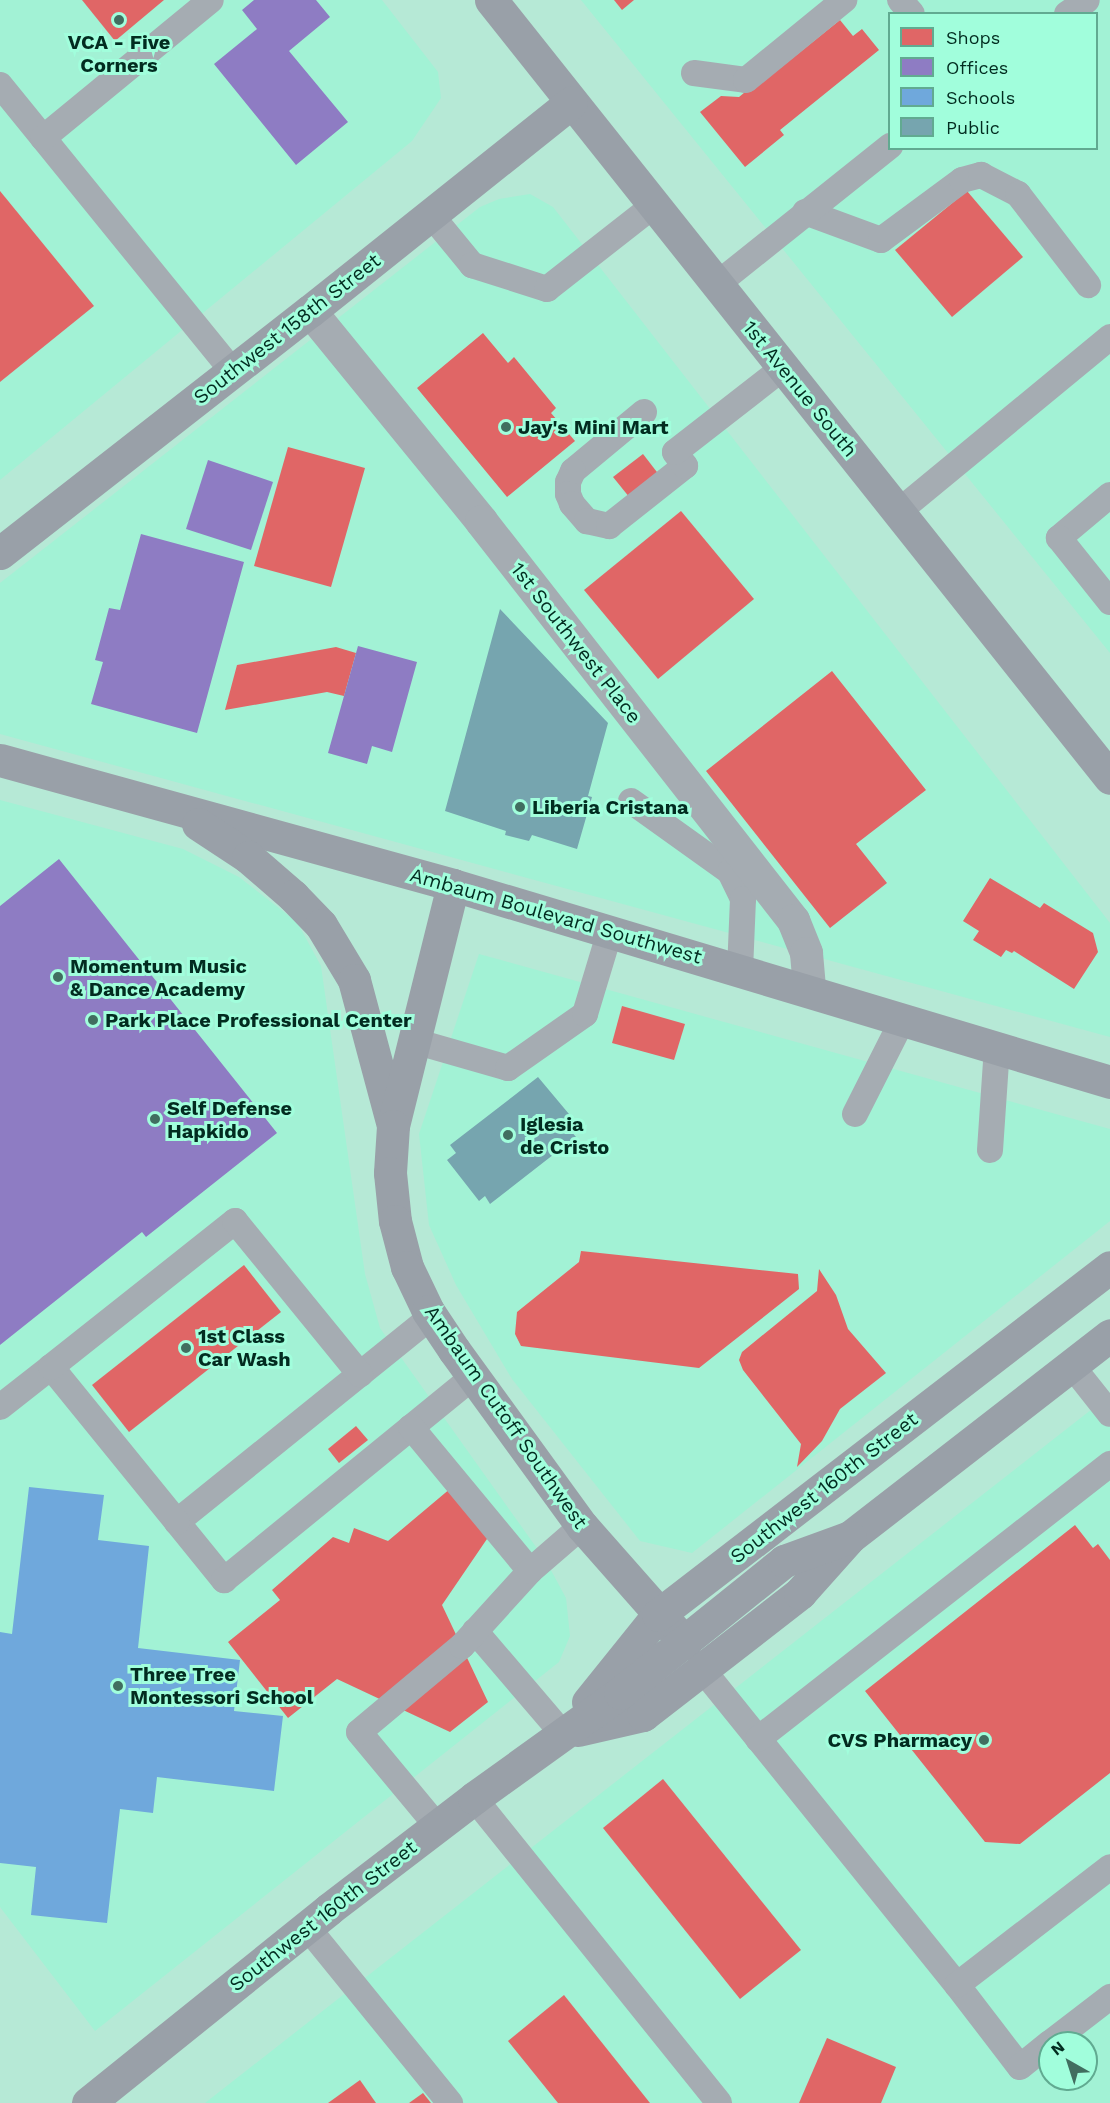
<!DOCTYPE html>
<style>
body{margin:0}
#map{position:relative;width:1110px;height:2103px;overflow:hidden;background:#b6e9d6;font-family:"Work Sans",sans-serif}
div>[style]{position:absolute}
.built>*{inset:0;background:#a2f2d5}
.shops>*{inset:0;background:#e06666}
.offices>*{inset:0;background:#8e7cc3}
.schools>*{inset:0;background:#6fa8dc}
.public>*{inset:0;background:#76a5af}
.lane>*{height:26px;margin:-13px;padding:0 13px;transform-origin:13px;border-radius:13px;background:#a5acb2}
.street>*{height:33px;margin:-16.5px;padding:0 16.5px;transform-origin:16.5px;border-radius:16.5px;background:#a5acb2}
.secondary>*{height:33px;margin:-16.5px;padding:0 16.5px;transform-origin:16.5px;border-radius:16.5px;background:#99a0a8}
.dots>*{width:16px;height:16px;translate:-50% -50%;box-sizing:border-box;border:3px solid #a1fedc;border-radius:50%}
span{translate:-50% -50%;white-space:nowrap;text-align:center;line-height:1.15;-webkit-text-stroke:6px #a1fedc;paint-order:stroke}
.poi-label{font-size:20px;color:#022c20;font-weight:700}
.left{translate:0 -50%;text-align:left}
.right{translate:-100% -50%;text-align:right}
.street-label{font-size:20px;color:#022c20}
.legend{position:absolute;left:888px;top:12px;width:210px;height:138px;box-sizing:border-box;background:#a1fedc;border:2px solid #61aa91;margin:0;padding:8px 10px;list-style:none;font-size:18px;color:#022c20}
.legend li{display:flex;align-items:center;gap:12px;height:30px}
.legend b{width:30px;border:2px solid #61aa91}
.north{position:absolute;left:1038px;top:2031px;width:60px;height:60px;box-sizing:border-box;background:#a1fedc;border:2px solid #61aa91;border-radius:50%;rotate:321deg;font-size:16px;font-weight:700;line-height:24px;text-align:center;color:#022c20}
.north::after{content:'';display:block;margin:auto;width:21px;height:27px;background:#416e60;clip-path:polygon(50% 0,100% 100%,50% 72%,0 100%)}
</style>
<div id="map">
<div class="built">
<div style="clip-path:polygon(0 0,382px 0,438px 72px,441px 98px,412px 141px,0 480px)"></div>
<div style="clip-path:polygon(evenodd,581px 0,1110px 0,1110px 653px,581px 0,890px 14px,1096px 14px,1096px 148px,890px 148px,890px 14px)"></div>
<div style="clip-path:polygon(530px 194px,553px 207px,1110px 923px,1110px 1037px,0 734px,0 583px,480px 207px,499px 199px)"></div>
<div style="clip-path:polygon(0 800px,183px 849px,239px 877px,297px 922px,321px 966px,365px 1274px,380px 1328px,546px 1561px,566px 1598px,570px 1636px,559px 1662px,95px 2031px,0 1907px)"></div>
<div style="clip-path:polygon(479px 954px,1110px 1129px,1110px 1221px,692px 1553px,640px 1541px,512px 1379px,456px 1285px,429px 1225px,419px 1134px)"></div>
<div style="clip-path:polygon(evenodd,1110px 1395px,1110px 2103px,205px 2103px,1110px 1395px,1050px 2043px,1086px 2043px,1086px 2079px,1050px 2079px,1050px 2043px)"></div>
</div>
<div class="shops">
<div style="clip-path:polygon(82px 0,164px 0,115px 41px)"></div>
<div style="clip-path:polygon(614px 0,634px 0,622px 10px)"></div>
<div style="clip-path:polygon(840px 20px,853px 36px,862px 29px,879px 50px,780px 130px,784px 135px,745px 167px,700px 112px,721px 96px,739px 97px,777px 66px,779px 69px)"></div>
<div style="clip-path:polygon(0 191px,94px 306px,0 382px)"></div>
<div style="clip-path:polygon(967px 191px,1023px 257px,952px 317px,895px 250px)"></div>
<div style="clip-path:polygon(483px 333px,508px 363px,514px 357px,556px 408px,551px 413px,575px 441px,507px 497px,417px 388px)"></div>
<div style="clip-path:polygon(288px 447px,365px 468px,331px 587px,254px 566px)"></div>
<div style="clip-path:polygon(643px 454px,660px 476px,630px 498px,613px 477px)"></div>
<div style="clip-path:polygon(681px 511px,754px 599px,658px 679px,584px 590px)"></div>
<div style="clip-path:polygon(336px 647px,356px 653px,344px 696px,327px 692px,225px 710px,237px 665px)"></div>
<div style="clip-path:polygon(832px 671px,926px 790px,856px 844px,887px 883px,830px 928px,706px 771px)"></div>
<div style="clip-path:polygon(990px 878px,1040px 908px,1044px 903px,1093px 933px,1098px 952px,1074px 989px,1014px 951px,1012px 953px,1006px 950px,1001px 957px,973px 940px,979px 931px,963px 921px)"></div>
<div style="clip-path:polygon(622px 1006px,685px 1024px,674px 1060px,612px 1043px)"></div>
<div style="clip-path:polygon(581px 1251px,798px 1274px,799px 1289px,699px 1368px,521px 1346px,515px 1334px,517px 1312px,579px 1262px)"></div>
<div style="clip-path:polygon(244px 1265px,281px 1312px,129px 1432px,92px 1385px)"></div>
<div style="clip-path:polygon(819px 1269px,836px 1295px,848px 1329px,886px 1373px,840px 1409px,822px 1441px,797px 1467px,801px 1444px,743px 1370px,739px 1360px,742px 1352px,817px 1291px)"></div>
<div style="clip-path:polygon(356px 1426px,368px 1440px,339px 1463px,328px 1449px)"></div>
<div style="clip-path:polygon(451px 1488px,489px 1536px,442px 1605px,488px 1702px,450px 1732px,337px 1679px,288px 1718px,228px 1642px,280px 1600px,272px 1590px,333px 1537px,349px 1543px,354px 1528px,388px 1541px)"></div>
<div style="clip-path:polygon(1075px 1525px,1093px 1548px,1098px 1544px,1110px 1560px,1110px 1773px,1020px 1844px,985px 1842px,865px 1691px)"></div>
<div style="clip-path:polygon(663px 1779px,801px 1950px,740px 1999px,603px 1828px)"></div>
<div style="clip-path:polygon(564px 1995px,650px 2103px,558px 2103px,508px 2041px)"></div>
<div style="clip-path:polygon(827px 2038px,896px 2067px,881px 2103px,799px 2103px)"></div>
<div style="clip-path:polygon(360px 2080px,376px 2103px,328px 2103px)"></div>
<div style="clip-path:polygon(423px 2093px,431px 2103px,409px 2103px)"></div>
</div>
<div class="offices">
<div style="clip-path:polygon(254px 0,316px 0,330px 17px,289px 51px,348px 122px,296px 165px,214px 64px,257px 29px,242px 10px)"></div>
<div style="clip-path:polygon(208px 460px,273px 482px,251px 550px,186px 529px)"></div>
<div style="clip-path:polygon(141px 534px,244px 562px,197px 733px,91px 704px,103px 662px,95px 660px,109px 608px,120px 610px)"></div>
<div style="clip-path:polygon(358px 646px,417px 662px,392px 752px,372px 746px,367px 764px,328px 753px)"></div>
<div style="clip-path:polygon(59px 859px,277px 1133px,146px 1237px,142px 1232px,0 1345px,0 906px)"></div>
</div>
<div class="schools">
<div style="clip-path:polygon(29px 1487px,104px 1495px,98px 1540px,149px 1546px,138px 1648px,240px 1660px,234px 1711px,283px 1716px,274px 1791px,157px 1777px,153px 1813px,120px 1809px,107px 1923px,31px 1915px,36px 1867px,0 1863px,0 1632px,12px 1634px)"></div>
</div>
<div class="public">
<div style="clip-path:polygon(500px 609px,608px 723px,588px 796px,592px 797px,577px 849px,532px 835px,529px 841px,505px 835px,506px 831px,445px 811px)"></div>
<div style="clip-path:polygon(538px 1077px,579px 1126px,571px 1131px,576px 1137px,490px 1204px,485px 1196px,479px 1201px,447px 1160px,456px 1153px,450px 1145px)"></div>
</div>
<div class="lane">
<div style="left:900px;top:0;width:18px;rotate:49deg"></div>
<div style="left:1067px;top:14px;width:24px;rotate:-35deg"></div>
<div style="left:694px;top:73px;width:52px;rotate:7.7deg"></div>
<div style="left:746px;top:80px;width:127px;rotate:-39.2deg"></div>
<div style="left:0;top:85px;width:370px;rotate:50.9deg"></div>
<div style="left:43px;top:138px;width:217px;rotate:-39.4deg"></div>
<div style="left:805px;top:212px;width:81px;rotate:20.2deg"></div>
<div style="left:881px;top:240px;width:101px;rotate:-36.5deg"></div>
<div style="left:962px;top:180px;width:20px;rotate:-15deg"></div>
<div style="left:981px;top:175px;width:42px;rotate:27.2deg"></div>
<div style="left:1018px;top:194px;width:115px;rotate:52.4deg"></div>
<div style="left:431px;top:215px;width:65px;rotate:50.6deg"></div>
<div style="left:472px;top:265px;width:79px;rotate:17.7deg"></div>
<div style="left:547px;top:289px;width:135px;rotate:-38.1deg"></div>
<div style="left:716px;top:285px;width:223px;rotate:-38.6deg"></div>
<div style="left:644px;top:412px;width:92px;rotate:140.3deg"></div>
<div style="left:573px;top:471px;width:12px;rotate:114deg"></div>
<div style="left:568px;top:482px;width:12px;rotate:90deg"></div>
<div style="left:568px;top:494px;width:11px;rotate:68deg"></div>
<div style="left:572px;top:504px;width:23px;rotate:49deg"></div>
<div style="left:587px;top:521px;width:23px;rotate:13deg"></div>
<div style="left:609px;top:526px;width:97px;rotate:-38.3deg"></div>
<div style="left:685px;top:466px;width:17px;rotate:-126deg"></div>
<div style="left:675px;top:452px;width:137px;rotate:-37.9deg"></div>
<div style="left:1110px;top:495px;width:67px;rotate:139.9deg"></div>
<div style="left:1059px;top:538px;width:82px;rotate:51.4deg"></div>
<div style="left:898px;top:512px;width:275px;rotate:-39.5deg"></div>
<div style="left:631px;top:801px;width:122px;rotate:35.6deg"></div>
<div style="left:730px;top:872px;width:30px;rotate:64deg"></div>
<div style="left:743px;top:899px;width:71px;rotate:92.4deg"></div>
<div style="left:414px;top:1041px;width:98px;rotate:16deg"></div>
<div style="left:508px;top:1068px;width:94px;rotate:-35deg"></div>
<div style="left:585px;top:1014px;width:87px;rotate:-73.2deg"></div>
<div style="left:855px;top:1114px;width:106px;rotate:-63.2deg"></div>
<div style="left:990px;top:1150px;width:102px;rotate:-86.1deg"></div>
<div style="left:432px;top:1316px;width:328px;rotate:141.1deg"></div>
<div style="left:177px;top:1522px;width:75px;rotate:51deg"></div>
<div style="left:224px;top:1580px;width:321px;rotate:-39.2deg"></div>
<div style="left:1072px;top:1366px;width:61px;rotate:51.6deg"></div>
<div style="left:0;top:1407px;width:65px;rotate:-38.1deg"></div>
<div style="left:411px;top:1427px;width:187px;rotate:50.4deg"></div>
<div style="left:177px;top:1522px;width:200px;rotate:-129.1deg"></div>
<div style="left:51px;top:1367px;width:235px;rotate:-38.4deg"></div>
<div style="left:235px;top:1221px;width:198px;rotate:50.8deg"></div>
<div style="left:475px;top:1631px;width:134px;rotate:49.5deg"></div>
<div style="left:702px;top:1669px;width:406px;rotate:51.1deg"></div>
<div style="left:957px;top:1985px;width:103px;rotate:52.5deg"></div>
<div style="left:1020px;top:2067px;width:38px;rotate:-39deg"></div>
<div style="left:758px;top:1739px;width:447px;rotate:-38deg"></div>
<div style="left:474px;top:1798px;width:391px;rotate:51.2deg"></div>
<div style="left:437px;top:1826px;width:122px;rotate:-129.7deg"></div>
<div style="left:359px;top:1732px;width:134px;rotate:-39.9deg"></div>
<div style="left:462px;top:1646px;width:101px;rotate:-47.8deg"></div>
<div style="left:530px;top:1571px;width:69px;rotate:-40.9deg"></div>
<div style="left:307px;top:1927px;width:227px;rotate:50.9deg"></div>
<div style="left:957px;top:1985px;width:193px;rotate:-37.6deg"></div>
<div style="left:1050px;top:2043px;width:76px;rotate:-37.5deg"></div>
</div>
<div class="street">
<div style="left:310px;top:311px;width:271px;rotate:50.8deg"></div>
<div style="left:481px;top:521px;width:507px;rotate:51.98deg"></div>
<div style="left:793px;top:920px;width:35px;rotate:68deg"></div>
<div style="left:806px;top:953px;width:38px;rotate:85deg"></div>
</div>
<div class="secondary">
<div style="left:491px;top:0;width:994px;rotate:51.49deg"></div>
<div style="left:0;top:553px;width:393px;rotate:-38deg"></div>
<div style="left:310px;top:311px;width:334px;rotate:-38.6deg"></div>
<div style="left:0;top:760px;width:470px;rotate:15.4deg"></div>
<div style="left:453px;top:885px;width:686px;rotate:16.69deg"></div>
<div style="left:198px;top:824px;width:60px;rotate:33.4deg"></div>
<div style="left:248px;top:857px;width:60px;rotate:40.9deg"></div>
<div style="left:293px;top:896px;width:40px;rotate:46deg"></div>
<div style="left:321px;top:925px;width:64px;rotate:59deg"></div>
<div style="left:354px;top:980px;width:147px;rotate:75deg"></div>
<div style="left:453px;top:885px;width:248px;rotate:104deg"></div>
<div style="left:393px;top:1126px;width:47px;rotate:93.7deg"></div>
<div style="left:390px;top:1173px;width:48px;rotate:84.1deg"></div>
<div style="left:395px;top:1221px;width:48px;rotate:75.4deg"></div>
<div style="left:407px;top:1267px;width:49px;rotate:64.5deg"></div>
<div style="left:428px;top:1311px;width:47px;rotate:56.3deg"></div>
<div style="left:454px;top:1350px;width:218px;rotate:54deg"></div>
<div style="left:582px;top:1526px;width:156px;rotate:48.6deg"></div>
<div style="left:588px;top:1702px;width:112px;rotate:-51.2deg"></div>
<div style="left:658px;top:1615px;width:570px;rotate:-37.59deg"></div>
<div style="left:578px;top:1730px;width:67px;rotate:-13deg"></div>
<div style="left:643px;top:1715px;width:199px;rotate:-37.8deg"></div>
<div style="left:800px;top:1593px;width:75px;rotate:-48.2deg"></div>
<div style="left:850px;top:1537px;width:329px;rotate:-37.8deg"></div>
<div style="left:88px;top:2103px;width:309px;rotate:-38.8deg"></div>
<div style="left:329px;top:1909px;width:183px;rotate:-37.4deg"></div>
<div style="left:474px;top:1798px;width:180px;rotate:-35.7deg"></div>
<div style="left:620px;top:1693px;width:211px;rotate:-38.8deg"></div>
<div style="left:784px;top:1561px;width:70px;rotate:-20deg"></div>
</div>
<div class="dots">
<div style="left:119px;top:20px;background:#416e60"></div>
<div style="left:506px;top:427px;background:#416e60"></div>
<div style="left:520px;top:807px;background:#416e60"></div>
<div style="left:58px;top:977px;background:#416e60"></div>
<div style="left:93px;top:1020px;background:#416e60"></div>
<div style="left:155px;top:1119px;background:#416e60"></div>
<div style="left:508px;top:1135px;background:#416e60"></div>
<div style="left:186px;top:1348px;background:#416e60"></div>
<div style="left:118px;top:1686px;background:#416e60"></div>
<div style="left:984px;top:1740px;background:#416e60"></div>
</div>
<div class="poi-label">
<span style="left:119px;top:54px">VCA - Five<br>Corners</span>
<span class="left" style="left:518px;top:427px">Jay's Mini Mart</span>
<span class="left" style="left:532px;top:807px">Liberia Cristana</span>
<span class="left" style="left:70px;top:978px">Momentum Music<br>&amp; Dance Academy</span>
<span class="left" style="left:105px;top:1020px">Park Place Professional Center</span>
<span class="left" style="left:167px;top:1120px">Self Defense<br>Hapkido</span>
<span class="left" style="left:520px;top:1136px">Iglesia<br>de Cristo</span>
<span class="left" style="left:198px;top:1348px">1st Class<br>Car Wash</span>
<span class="left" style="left:130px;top:1686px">Three Tree<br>Montessori School</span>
<span class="right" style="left:972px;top:1740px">CVS Pharmacy</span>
</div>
<div class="street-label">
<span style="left:287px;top:329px;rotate:-38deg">Southwest 158th Street</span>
<span style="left:800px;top:389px;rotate:51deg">1st Avenue South</span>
<span style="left:576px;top:643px;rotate:52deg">1st Southwest Place</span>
<span style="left:556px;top:916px;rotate:16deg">Ambaum Boulevard Southwest</span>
<span style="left:506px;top:1417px;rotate:55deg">Ambaum Cutoff Southwest</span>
<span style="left:824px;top:1488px;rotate:-38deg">Southwest 160th Street</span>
<span style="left:323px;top:1916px;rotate:-38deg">Southwest 160th Street</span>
</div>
<ul class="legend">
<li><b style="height:16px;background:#e06666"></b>Shops</li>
<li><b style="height:16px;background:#8e7cc3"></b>Offices</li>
<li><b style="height:16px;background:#6fa8dc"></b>Schools</li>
<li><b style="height:16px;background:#76a5af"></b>Public</li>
</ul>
<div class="north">N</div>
</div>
